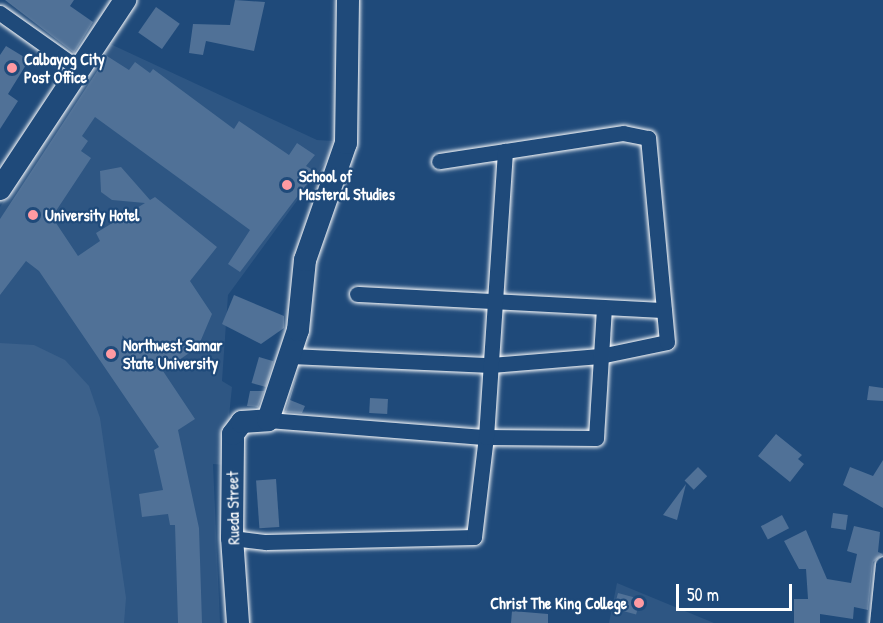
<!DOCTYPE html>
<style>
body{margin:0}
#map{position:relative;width:883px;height:623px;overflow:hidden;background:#1f4a7a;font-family:"Patrick Hand",sans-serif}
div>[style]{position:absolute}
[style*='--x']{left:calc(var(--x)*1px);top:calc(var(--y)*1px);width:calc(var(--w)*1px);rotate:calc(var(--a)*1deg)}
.built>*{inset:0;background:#2e5683}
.green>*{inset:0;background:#3c618b}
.building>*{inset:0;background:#507197;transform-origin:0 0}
.roads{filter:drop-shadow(0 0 2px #fff) drop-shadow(0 0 2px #fff)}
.street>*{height:15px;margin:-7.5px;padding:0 7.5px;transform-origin:7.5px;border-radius:7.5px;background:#1f4a7a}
.secondary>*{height:22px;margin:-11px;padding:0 11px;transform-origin:11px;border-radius:11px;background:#1f4a7a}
.dots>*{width:16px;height:16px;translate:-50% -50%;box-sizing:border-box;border:3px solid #1f4a7a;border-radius:50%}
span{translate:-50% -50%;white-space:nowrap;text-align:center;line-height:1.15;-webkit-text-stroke:4.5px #1f4a7a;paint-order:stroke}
.poi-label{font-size:16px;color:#fff;font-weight:700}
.left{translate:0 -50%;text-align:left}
.right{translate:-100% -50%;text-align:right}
.street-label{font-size:16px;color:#fff}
.scale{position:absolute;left:676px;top:584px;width:116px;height:27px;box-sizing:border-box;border:3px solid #fff;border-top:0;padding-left:8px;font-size:18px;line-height:21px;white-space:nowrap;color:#fff;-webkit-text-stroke:4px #1f4a7a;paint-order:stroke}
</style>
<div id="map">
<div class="built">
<i style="clip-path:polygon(106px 42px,317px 140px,333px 141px,329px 157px,228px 295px,222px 381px,232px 387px,224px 465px,213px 464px,220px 623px,0 623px,0 207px)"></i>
<i style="clip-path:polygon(617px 583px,714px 623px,609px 623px)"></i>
</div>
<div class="green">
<i style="clip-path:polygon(0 343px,34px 345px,65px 360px,89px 386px,100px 418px,126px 598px,124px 623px,0 623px)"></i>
</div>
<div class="building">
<i style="clip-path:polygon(5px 0,74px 0,70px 6px,93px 22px,74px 53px)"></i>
<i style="clip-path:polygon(235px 0,265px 2px,254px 51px,206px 41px,203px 55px,189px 53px,193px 24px,230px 25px)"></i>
<i style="left:156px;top:7px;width:29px;height:31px;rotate:35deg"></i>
<i style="clip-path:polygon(6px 46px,29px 60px,8px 94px,18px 101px,0 129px,0 55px)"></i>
<i style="clip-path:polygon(107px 56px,129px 70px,135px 62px,150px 73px,153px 69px,234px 129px,239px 121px,289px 155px,297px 143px,315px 155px,306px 166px,316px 172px,240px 272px,228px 264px,250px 230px,95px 117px,82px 136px,88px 141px,81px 151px,91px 158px,52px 217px,78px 256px,100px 241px,96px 233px,145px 203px,112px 200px,101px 192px,100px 171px,121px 167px,150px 200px,155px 197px,217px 247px,190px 281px,212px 314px,198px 347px,163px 371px,195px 419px,178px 430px,199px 528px,202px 623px,178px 623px,175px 525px,170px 525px,168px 514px,142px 517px,139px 494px,163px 490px,154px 450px,159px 447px,39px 271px,26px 261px,0 295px,0 219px)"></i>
<i style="clip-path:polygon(234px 295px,284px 316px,284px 328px,261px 344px,222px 324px)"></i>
<i style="left:259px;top:357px;width:15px;height:27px;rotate:16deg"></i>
<i style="clip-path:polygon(299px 369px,290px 400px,305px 406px,302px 413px,285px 412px)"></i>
<i style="clip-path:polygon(869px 386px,883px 388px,883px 401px,867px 400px)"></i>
<i style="clip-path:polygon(250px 391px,264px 391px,258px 407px,247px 406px)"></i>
<i style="left:370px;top:398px;width:18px;height:15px;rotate:3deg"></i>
<i style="clip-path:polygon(776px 434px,802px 455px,798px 459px,804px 464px,790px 482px,758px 456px)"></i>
<i style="clip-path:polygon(883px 460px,883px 508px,843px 485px,850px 467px,873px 476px)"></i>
<i style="left:698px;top:467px;width:13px;height:19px;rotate:45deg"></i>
<i style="left:276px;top:479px;width:48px;height:20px;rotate:86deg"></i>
<i style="clip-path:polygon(686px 484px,677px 520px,663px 515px)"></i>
<i style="left:833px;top:513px;width:15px;height:15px;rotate:8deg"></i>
<i style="left:782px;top:515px;width:15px;height:24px;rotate:62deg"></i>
<i style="clip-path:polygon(854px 526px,880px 532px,878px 552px,883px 554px,873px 562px,868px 610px,854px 607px,853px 619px,820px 614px,820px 623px,794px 623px,794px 599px,808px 599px,806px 569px,799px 569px,784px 541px,806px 530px,827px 579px,851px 583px,857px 554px,847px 551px)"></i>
<i style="left:618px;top:593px;width:23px;height:16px;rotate:15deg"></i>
<i style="clip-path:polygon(512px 611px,548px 614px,548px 623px,511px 623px)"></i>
</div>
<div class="roads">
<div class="street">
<i style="--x:0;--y:13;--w:97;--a:35.3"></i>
<i style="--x:357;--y:294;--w:307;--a:3"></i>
<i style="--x:290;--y:356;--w:201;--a:2.6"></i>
<i style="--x:491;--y:365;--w:109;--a:-4.7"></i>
<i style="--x:600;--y:356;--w:68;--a:-11.8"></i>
<i style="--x:667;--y:342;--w:205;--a:-95.3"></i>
<i style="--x:648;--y:138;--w:25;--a:-169"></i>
<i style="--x:623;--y:133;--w:186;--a:171.3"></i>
<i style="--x:268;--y:420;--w:219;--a:4.5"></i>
<i style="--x:486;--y:437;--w:110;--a:0.5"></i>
<i style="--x:596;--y:438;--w:130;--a:-86.5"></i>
<i style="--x:232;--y:538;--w:34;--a:7"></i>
<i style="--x:266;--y:542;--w:208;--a:-1.4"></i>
<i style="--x:474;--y:537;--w:101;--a:-83.2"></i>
<i style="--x:486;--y:437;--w:287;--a:-86.2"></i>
<i style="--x:877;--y:623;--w:59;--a:-84.2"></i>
</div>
<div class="secondary">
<i style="--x:0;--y:189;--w:227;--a:-56.5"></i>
<i style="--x:238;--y:623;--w:85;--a:-94"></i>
<i style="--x:232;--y:538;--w:104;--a:-89.4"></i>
<i style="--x:233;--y:434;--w:15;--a:-53"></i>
<i style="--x:242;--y:422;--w:26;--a:-4"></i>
<i style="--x:268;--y:420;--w:95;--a:-71.6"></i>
<i style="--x:298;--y:330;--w:70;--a:-84.3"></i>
<i style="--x:305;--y:260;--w:124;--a:-70.7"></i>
<i style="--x:346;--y:143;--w:143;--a:-89.2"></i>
</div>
</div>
<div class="dots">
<i style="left:12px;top:68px;background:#ff9aa2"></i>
<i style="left:287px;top:185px;background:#ff9aa2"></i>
<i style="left:33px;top:215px;background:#ff9aa2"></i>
<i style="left:111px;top:354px;background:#ff9aa2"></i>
<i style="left:639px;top:603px;background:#ff9aa2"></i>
</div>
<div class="poi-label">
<span class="left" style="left:24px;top:68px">Calbayog City<br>Post Office</span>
<span class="left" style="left:299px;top:185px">School of<br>Masteral Studies</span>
<span class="left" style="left:45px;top:215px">University Hotel</span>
<span class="left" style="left:123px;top:354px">Northwest Samar<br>State University</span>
<span class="right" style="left:627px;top:603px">Christ The King College</span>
</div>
<div class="street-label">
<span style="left:233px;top:508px;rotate:-91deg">Rueda Street</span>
</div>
<div class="scale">50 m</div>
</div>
